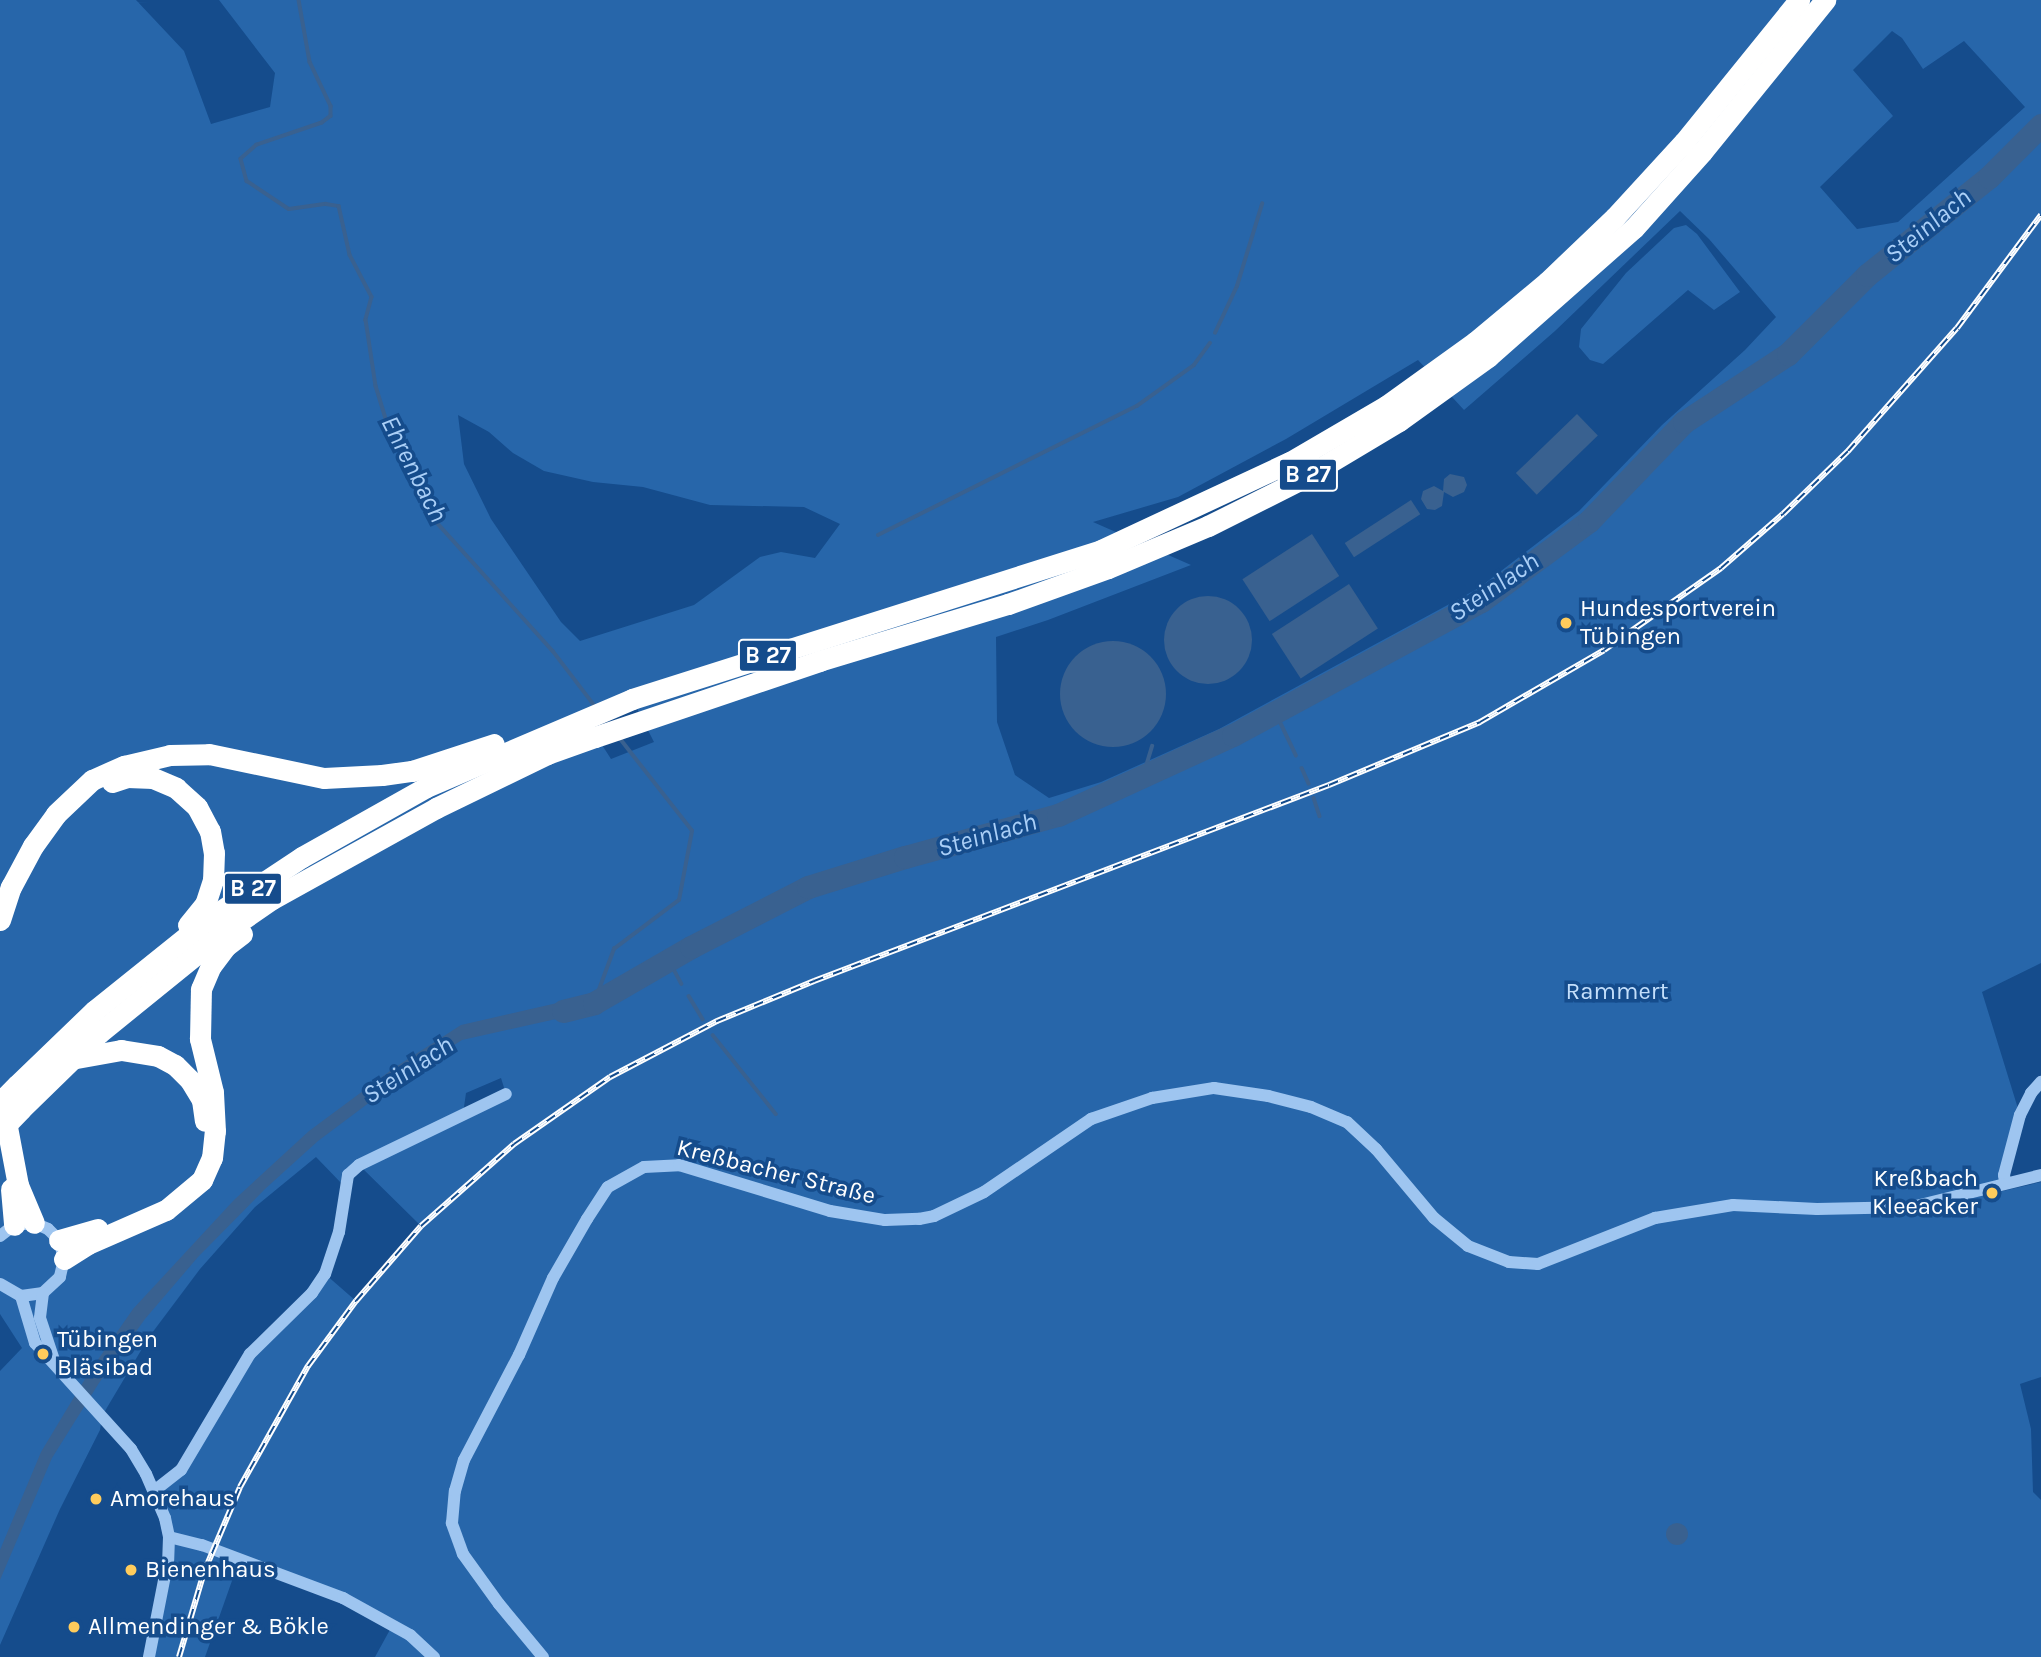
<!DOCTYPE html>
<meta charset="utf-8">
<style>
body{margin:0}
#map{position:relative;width:2041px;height:1657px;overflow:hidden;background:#154c8c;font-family:Karla,sans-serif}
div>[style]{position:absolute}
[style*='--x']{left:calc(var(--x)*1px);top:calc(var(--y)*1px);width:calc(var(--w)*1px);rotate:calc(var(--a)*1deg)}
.green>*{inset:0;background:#2766aa}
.water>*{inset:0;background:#396190;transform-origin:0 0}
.round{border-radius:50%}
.stream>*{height:3.5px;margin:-1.75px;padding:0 1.75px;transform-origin:1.75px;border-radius:1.75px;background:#396190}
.river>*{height:23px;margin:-11.5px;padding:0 11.5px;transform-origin:11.5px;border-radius:11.5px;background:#396190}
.minor>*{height:12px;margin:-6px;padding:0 6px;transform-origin:6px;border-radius:6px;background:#9ec5f0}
.highway>*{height:21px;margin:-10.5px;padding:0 10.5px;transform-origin:10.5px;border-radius:10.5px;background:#fff}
.rail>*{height:6px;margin-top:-3px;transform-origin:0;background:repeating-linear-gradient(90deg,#154c8c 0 10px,#fff 0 20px);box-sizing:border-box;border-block:2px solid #fff}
.highway-bridge>*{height:21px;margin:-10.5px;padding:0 10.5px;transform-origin:10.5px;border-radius:10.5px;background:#fff}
.dots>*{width:19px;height:19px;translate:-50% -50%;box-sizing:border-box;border:4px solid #154c8c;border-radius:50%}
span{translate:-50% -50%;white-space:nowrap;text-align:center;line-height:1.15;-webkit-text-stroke:7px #154c8c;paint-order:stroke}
.shield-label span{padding:2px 5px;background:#154c8c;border:2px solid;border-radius:5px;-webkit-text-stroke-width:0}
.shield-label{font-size:23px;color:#fff;font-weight:700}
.poi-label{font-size:24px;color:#fff}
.left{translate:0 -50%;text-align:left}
.right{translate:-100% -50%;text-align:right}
.park-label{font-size:24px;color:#c4dffb}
.street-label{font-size:24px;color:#fff}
.water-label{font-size:26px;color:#aacff7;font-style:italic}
</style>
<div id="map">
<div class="green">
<i style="clip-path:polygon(evenodd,0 0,136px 0,184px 51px,211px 124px,270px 107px,275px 73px,219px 0,2041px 0,2041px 963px,1982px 992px,2020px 1115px,2005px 1182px,1947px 1204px,2041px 1182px,2041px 1377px,2020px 1384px,2031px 1429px,2033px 1492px,2041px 1500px,2041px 1657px,375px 1657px,392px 1626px,378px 1616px,239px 1561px,205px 1657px,149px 1657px,168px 1560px,154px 1491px,165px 1485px,250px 1354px,325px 1274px,356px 1301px,421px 1226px,359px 1165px,344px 1186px,316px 1157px,255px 1207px,200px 1269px,149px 1337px,102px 1416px,100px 1430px,60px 1509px,0 1645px,0 1371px,22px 1348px,0 1314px,0 0,1892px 31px,1902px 38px,1923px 69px,1964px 41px,2025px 107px,1898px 222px,1857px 229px,1820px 187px,1893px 116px,1853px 70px,1892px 31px,0 0,1680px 211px,1709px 239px,1776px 317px,1745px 350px,1662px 425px,1579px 511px,1479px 588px,1219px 729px,1101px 782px,1049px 798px,1015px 775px,997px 722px,996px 637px,1048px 620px,1191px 565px,1093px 522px,1178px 497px,1286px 439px,1418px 360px,1464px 410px,1555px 331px,1680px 211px,0 0,458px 415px,489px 432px,513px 453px,544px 471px,593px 482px,643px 487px,710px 505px,804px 507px,840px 524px,815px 558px,781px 552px,760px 557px,694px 605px,580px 641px,561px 622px,491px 519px,464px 464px,458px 415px,0 0,632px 699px,654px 742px,611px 759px,581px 712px,632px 699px,0 0,501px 1078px,506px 1094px,463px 1114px,466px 1093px,501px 1078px)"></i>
<i style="clip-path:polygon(1686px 225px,1697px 234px,1740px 292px,1714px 310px,1688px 290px,1603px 364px,1590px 360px,1579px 347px,1581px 329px,1626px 273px,1674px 228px)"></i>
</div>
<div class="water">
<i style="left:1577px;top:414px;width:30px;height:85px;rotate:46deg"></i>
<i style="clip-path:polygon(1450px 474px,1464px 477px,1467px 485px,1464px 492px,1453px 497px,1444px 492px,1442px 506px,1435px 510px,1427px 509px,1421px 499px,1423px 491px,1434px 486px,1443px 491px,1444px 479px)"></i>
<i style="left:1411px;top:500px;width:17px;height:79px;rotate:57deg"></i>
<i style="left:1312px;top:534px;width:50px;height:83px;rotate:57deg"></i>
<i style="left:1349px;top:584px;width:53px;height:92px;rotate:57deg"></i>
<i class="round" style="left:1164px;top:596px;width:88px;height:88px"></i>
<i class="round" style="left:1060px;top:641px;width:106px;height:106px"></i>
<i style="clip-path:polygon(592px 995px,592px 1011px,462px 1040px,402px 1078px,318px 1141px,265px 1189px,198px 1257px,145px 1319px,99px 1383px,52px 1458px,0 1580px,0 1550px,41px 1452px,88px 1374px,133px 1309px,234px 1200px,309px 1131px,394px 1068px,461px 1025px)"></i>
<i class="round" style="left:1666px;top:1523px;width:22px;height:22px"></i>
</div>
<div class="stream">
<i style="--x:299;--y:0;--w:63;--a:79.9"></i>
<i style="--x:310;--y:62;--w:49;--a:64.5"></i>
<i style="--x:331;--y:106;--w:10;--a:90"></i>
<i style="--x:331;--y:116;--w:11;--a:142"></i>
<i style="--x:322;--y:123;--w:69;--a:161.3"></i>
<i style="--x:257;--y:145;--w:21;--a:139"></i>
<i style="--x:241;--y:159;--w:23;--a:75"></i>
<i style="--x:247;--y:181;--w:50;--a:33.7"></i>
<i style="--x:289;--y:209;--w:37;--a:-8"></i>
<i style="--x:326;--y:204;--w:13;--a:9"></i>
<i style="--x:339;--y:206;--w:50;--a:77.3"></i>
<i style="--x:350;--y:255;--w:47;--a:62.4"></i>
<i style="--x:372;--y:297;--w:24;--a:105"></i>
<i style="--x:366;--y:320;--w:67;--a:81.4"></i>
<i style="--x:376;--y:386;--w:37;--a:73"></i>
<i style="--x:387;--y:421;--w:105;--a:65.1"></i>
<i style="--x:431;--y:516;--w:182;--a:47.9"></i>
<i style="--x:553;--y:651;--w:69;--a:52.6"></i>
<i style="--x:1215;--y:333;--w:52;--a:-64.9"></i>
<i style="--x:1237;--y:286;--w:86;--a:-73"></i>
<i style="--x:878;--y:535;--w:289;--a:-26.5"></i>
<i style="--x:1137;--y:406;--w:70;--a:-35.7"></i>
<i style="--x:1194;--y:365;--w:27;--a:-54"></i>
<i style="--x:1276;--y:713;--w:47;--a:64.5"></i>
<i style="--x:1302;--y:768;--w:17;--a:66"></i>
<i style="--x:1143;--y:776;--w:31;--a:-73"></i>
<i style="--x:1314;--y:798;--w:19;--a:72"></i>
<i style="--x:669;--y:960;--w:27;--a:62"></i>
<i style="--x:689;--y:996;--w:27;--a:59"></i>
<i style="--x:594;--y:1003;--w:58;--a:-69.7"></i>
<i style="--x:614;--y:949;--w:81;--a:-37"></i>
<i style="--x:679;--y:900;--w:70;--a:-79.3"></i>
<i style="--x:692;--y:831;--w:118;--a:-128.1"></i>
<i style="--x:713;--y:1035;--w:101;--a:51.4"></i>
</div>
<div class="river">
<i style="--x:563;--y:1011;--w:32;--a:-14"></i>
<i style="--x:594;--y:1003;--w:112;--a:-30"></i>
<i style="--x:691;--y:947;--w:131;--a:-27.1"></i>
<i style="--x:808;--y:887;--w:102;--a:-17.2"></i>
<i style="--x:905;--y:857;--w:159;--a:-15.4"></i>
<i style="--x:1058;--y:815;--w:192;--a:-24.6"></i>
<i style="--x:1233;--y:735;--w:282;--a:-28.4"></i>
<i style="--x:1481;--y:601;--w:134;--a:-36.5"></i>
<i style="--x:1589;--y:521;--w:137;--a:-46.2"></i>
<i style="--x:1684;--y:422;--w:124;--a:-33.2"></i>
<i style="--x:1788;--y:354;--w:112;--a:-45"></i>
<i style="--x:1867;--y:275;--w:156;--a:-38.8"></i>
<i style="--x:1989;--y:177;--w:74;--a:-45"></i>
</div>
<div class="minor">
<i style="--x:2005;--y:1182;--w:7;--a:-98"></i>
<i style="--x:2004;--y:1175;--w:62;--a:-75.1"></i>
<i style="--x:2020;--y:1115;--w:25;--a:-63"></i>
<i style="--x:2031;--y:1093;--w:15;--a:-48"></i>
<i style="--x:0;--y:1236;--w:18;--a:-38"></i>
<i style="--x:14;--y:1225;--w:20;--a:-6"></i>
<i style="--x:34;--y:1223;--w:15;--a:23"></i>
<i style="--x:48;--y:1229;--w:16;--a:45"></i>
<i style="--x:59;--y:1240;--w:20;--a:75"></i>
<i style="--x:64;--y:1259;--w:18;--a:103"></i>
<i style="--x:60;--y:1277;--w:23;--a:137"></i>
<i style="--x:43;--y:1293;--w:22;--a:172"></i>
<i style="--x:21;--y:1296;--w:24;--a:-150"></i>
<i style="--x:43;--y:1293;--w:25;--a:97"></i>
<i style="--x:40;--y:1318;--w:44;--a:71.6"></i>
<i style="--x:21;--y:1296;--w:49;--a:73.4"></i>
<i style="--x:35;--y:1343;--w:143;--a:47.8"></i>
<i style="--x:131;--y:1449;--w:29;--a:59"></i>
<i style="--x:146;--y:1474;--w:48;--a:66.6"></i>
<i style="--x:165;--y:1518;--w:19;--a:78"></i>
<i style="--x:169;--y:1537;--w:23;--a:92"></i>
<i style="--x:168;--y:1560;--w:99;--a:101.1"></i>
<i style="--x:154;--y:1491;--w:34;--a:-38"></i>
<i style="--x:181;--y:1470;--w:135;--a:-59.3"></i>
<i style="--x:250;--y:1354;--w:87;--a:-44.5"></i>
<i style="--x:312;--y:1293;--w:23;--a:-56"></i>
<i style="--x:325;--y:1274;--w:44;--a:-71.6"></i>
<i style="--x:339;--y:1232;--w:58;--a:-81"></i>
<i style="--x:348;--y:1175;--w:15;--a:-42"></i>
<i style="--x:359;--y:1165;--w:163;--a:-25.8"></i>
<i style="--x:169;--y:1537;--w:34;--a:14"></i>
<i style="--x:202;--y:1545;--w:151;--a:20.6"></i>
<i style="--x:343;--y:1598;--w:77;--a:28.9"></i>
<i style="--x:410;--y:1635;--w:33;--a:43"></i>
<i style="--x:543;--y:1657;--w:69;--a:-129.7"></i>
<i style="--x:499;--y:1604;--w:62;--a:-125.8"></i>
<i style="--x:463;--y:1554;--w:33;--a:-110"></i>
<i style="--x:452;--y:1523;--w:32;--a:-85"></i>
<i style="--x:455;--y:1491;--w:32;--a:-74"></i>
<i style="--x:464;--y:1460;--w:119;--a:-62.4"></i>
<i style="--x:519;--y:1355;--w:84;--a:-66.2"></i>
<i style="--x:553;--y:1278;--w:68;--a:-60"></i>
<i style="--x:587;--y:1219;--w:38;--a:-57"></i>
<i style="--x:608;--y:1187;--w:41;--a:-29.1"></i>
<i style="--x:644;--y:1167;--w:35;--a:-3"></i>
<i style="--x:679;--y:1165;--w:158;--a:16.9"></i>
<i style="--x:830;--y:1211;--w:56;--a:9.3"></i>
<i style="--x:885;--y:1220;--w:34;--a:-2"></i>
<i style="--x:919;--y:1219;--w:15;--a:-11"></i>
<i style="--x:934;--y:1216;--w:55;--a:-25.6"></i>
<i style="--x:984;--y:1192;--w:130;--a:-34.3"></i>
<i style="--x:1091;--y:1119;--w:65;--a:-19"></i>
<i style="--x:1152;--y:1098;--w:63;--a:-9.2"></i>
<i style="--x:1214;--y:1088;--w:55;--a:8.4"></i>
<i style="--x:1268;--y:1096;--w:44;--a:14.3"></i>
<i style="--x:1311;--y:1107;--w:39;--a:23"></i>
<i style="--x:1347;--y:1122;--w:40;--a:43"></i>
<i style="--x:1376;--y:1149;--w:90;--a:50"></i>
<i style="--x:1434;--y:1218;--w:44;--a:39.5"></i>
<i style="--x:1468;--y:1246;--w:44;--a:21.3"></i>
<i style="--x:1509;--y:1262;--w:29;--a:4"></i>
<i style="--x:1538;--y:1264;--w:126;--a:-21.5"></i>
<i style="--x:1655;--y:1218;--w:79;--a:-9.5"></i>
<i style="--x:1733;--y:1205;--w:84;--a:2.7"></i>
<i style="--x:1817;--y:1209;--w:95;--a:-1.2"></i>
<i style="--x:1912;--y:1207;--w:133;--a:-13.9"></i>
</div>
<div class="highway">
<i style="--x:112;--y:782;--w:16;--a:-18"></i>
<i style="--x:127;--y:777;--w:26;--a:2"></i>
<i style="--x:153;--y:778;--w:25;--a:23"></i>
<i style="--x:176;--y:788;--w:28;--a:42"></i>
<i style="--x:197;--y:807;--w:27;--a:62"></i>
<i style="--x:210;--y:831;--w:22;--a:80"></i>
<i style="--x:214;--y:853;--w:27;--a:92"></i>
<i style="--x:213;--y:880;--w:25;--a:108"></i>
<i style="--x:205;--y:904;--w:27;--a:129"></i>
<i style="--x:0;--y:920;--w:35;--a:-72"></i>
<i style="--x:11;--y:887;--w:47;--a:-61.8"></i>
<i style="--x:33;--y:846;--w:39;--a:-54"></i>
<i style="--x:56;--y:814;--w:50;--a:-43.4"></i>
<i style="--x:92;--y:780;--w:35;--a:-24"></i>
<i style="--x:124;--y:766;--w:47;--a:-13.4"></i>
<i style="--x:170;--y:755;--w:39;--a:-1"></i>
<i style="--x:209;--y:754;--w:117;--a:11.8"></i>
<i style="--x:324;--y:778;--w:58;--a:-3"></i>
<i style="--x:382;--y:775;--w:30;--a:-8"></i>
<i style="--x:412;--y:771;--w:86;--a:-18.2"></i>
<i style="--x:71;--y:1059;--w:51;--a:-10.2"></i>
<i style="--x:121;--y:1050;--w:37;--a:9"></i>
<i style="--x:158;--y:1056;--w:19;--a:28"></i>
<i style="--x:175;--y:1065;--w:21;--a:45"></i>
<i style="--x:190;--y:1080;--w:23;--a:59"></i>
<i style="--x:202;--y:1100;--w:21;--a:82"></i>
<i style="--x:17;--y:1085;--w:107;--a:-43.9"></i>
<i style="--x:94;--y:1011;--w:145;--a:-38.8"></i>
<i style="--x:207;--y:920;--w:114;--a:-33.6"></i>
<i style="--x:302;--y:857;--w:142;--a:-29.4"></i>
<i style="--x:426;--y:787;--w:224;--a:-23.1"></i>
<i style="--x:632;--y:699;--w:492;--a:-17.6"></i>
<i style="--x:1101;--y:550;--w:208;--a:-25"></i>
<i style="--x:1290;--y:462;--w:111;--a:-30.3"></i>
<i style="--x:1386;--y:406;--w:110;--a:-35.7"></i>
<i style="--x:1475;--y:342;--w:94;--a:-39.8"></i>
<i style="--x:1547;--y:282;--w:94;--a:-43.7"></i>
<i style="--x:1615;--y:217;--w:102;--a:-47.4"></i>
<i style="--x:1684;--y:142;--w:183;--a:-51"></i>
<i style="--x:21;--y:1109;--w:109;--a:-44.3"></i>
<i style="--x:99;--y:1033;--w:156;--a:-39"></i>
<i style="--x:220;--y:935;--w:63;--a:-34.7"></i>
<i style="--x:272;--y:899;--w:188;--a:-29"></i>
<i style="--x:436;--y:808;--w:123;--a:-25.9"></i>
<i style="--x:547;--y:754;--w:51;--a:-19.5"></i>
<i style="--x:595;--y:737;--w:237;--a:-18.7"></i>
<i style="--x:819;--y:661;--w:197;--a:-16.8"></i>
<i style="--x:1008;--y:604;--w:106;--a:-19.8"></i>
<i style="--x:1108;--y:568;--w:108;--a:-22.8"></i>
<i style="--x:1208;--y:526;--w:105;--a:-26.6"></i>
<i style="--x:1302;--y:479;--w:113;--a:-30.9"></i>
<i style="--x:1399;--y:421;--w:110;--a:-35.7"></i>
<i style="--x:1488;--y:357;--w:195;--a:-41.5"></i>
<i style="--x:1634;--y:228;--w:102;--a:-48.2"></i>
<i style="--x:1702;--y:152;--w:196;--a:-51"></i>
<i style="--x:4;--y:1111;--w:75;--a:79.3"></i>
<i style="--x:18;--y:1185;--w:41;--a:67.2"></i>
<i style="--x:11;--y:1189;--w:36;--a:85"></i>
<i style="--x:59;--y:1240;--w:40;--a:-16"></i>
<i style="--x:64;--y:1259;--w:28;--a:-32"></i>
<i style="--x:88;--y:1244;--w:85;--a:-23.6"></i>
<i style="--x:166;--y:1210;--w:47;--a:-39.8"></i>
<i style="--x:202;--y:1180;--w:24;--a:-66"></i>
<i style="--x:212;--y:1158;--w:27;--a:-84"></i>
<i style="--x:215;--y:1131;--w:39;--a:-93"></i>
<i style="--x:213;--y:1092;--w:55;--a:-103.8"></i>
<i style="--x:200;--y:1039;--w:50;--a:-88.9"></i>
<i style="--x:201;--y:989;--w:25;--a:-67"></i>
<i style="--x:211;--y:966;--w:25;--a:-53"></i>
<i style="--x:226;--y:946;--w:20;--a:-37"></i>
</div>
<div class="rail">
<i style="--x:179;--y:1657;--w:89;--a:-73.6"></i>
<i style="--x:204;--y:1572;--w:92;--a:-67"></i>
<i style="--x:240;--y:1487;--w:139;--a:-60.7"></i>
<i style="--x:308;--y:1366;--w:81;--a:-53.6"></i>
<i style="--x:356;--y:1301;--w:99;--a:-49.1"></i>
<i style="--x:421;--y:1226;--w:124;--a:-41.4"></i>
<i style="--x:514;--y:1144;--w:117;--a:-34.9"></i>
<i style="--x:610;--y:1077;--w:121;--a:-27.6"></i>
<i style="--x:717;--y:1021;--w:105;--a:-22.4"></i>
<i style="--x:814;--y:981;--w:551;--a:-20.84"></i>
<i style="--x:1329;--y:785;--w:164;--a:-22.6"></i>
<i style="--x:1480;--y:722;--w:143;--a:-30.1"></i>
<i style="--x:1604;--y:650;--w:143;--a:-35"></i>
<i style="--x:1721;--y:568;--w:82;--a:-41.1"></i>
<i style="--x:1783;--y:514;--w:91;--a:-44.1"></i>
<i style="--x:1848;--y:451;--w:164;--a:-48.5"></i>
<i style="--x:1957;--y:328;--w:141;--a:-53.4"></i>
</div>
<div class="highway-bridge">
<i style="--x:0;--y:1102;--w:24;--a:-45"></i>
<i style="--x:0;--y:1131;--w:30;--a:-46"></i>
</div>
<div class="dots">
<i style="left:1566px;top:623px;background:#ffcc5c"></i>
<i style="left:1992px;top:1193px;background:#ffcc5c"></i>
<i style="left:43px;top:1354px;background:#ffcc5c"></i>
<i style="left:96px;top:1499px;background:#ffcc5c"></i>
<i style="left:131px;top:1570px;background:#ffcc5c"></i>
<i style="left:74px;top:1627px;background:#ffcc5c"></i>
</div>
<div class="shield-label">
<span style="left:1308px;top:475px">B 27</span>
<span style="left:768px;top:656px">B 27</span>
<span style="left:253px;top:889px">B 27</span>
</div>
<div class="poi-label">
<span class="left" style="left:1580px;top:623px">Hundesportverein<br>Tübingen</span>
<span class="right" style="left:1978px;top:1193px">Kreßbach<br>Kleeacker</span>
<span class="left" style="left:57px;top:1354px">Tübingen<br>Bläsibad</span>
<span class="left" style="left:110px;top:1499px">Amorehaus</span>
<span class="left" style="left:145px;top:1570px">Bienenhaus</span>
<span class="left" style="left:88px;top:1627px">Allmendinger &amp; Bökle</span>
</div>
<div class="park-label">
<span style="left:1617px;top:992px">Rammert</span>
</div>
<div class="street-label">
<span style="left:776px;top:1172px;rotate:14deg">Kreßbacher Straße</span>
</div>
<div class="water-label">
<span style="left:1928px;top:226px;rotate:-39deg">Steinlach</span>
<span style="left:414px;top:469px;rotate:63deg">Ehrenbach</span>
<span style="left:1494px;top:587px;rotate:-34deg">Steinlach</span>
<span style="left:987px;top:835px;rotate:-16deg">Steinlach</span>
<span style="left:408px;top:1070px;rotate:-33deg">Steinlach</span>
</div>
</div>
